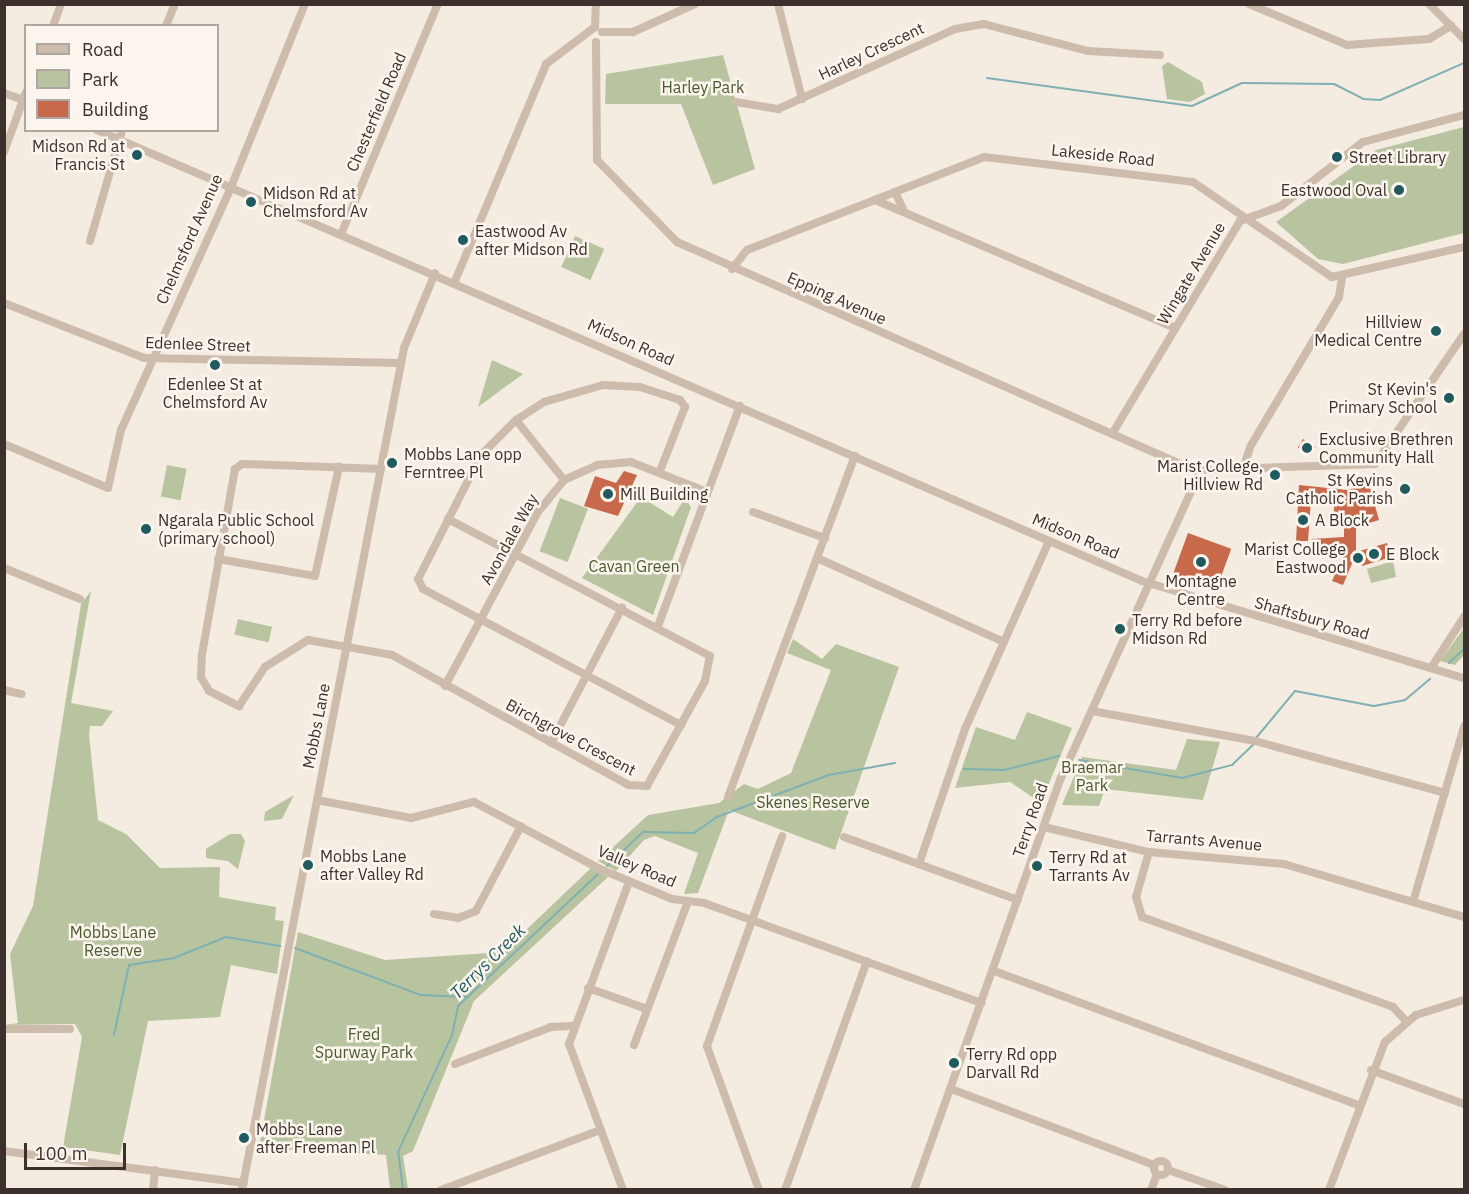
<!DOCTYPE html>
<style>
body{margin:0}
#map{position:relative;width:1469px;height:1194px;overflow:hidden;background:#f4ebe1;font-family:"IBM Plex Sans",sans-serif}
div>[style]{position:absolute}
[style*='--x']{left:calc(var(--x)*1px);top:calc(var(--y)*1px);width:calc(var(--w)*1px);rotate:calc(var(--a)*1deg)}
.green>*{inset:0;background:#b8c4a0;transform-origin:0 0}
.stream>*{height:2px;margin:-1px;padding:0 1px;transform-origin:1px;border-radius:1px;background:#7fb0b2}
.building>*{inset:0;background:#c8694b;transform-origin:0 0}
.minor>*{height:8px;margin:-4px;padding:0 4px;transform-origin:4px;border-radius:4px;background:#cdbbac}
.minor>.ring{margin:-4px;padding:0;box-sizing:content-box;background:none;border:8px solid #cdbbac;border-radius:50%}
.dots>*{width:16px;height:16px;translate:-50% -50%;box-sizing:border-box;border:3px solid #fbf5ee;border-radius:50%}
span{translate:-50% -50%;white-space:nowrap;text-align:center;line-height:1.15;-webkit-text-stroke:5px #fbf5ee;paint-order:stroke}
.street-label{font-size:16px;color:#3b302b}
.park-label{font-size:16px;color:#4a5a2e}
.poi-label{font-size:16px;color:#3b302b}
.right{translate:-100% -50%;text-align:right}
.left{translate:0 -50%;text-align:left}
.water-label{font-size:18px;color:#1f5a5e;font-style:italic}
.frame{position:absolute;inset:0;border:6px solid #3b302b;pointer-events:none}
.legend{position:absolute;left:24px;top:24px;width:195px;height:108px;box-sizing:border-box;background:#fbf5ee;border:2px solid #aea6a0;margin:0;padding:8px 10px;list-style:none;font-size:18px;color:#3b302b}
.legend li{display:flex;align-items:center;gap:12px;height:30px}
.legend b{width:30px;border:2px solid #aea6a0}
.scale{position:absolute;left:24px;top:1143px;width:102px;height:27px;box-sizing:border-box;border:3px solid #3b302b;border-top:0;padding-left:8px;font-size:18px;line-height:21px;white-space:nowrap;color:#3b302b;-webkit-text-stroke:4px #fbf5ee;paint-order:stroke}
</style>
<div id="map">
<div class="green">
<i style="clip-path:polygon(723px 55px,755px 169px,713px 185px,681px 104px,605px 104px,606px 74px)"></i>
<i style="clip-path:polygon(1168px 62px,1202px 82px,1205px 94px,1190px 102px,1167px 99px,1162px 66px)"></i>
<i style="clip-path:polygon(1464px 127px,1464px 233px,1343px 264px,1318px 259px,1276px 222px,1376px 150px)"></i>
<i style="left:575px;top:236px;width:32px;height:34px;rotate:24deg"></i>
<i style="clip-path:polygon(492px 360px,523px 374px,478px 407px)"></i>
<i style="left:167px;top:465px;width:20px;height:32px;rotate:11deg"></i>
<i style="clip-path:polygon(641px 497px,673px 517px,685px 498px,691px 507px,653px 615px,582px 578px)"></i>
<i style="left:560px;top:498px;width:30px;height:57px;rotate:21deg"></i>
<i style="clip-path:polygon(1393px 561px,1396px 577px,1371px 583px,1367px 569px)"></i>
<i style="clip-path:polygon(91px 591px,71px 703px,113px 711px,102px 726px,90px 726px,89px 735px,98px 820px,126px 834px,160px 868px,220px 867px,219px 897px,276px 907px,275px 920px,284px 921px,277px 974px,231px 965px,220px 1017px,148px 1021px,120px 1155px,63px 1147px,82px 1037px,75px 1024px,5px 1025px,18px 1023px,10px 954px,33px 906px,81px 604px)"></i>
<i style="left:238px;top:619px;width:35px;height:16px;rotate:13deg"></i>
<i style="clip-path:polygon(1464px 628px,1464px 655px,1455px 665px,1440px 661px)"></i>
<i style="clip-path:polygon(793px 639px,822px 659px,836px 644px,899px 667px,835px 850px,729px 810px,698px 893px,684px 894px,698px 853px,655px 836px,644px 840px,616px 871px,598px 861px,648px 815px,719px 803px,744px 784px,758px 789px,791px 773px,831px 670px,787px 653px)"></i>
<i style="clip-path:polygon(1027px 712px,1072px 728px,1041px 803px,1010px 782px,955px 788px,976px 727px,1015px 740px)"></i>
<i style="clip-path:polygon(1187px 739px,1220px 742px,1203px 800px,1105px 789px,1099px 806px,1062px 805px,1082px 757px,1176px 770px)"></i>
<i style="clip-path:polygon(294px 795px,282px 819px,264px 821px,265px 812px)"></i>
<i style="clip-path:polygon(230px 834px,241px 834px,245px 841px,238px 869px,228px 861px,206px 858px,206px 849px)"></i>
<i style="clip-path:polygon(591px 868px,608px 877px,474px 1001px,413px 1151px,403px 1156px,408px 1189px,390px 1189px,386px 1155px,259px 1148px,298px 932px,385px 960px,488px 953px,525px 931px)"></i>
</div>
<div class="stream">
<i style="--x:987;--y:78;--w:207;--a:7.8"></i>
<i style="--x:1192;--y:106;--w:55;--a:-24.7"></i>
<i style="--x:1242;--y:83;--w:92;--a:0.6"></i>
<i style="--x:1334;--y:84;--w:33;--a:27"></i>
<i style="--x:1363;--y:99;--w:17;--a:3"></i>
<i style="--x:1380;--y:100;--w:92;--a:-23.8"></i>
<i style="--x:1449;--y:663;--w:21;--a:-43"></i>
<i style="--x:1256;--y:738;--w:61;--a:-50.3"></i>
<i style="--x:1295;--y:691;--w:80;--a:10.8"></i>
<i style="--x:1374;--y:706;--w:32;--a:-11"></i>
<i style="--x:1405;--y:700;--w:33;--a:-40"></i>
<i style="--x:1079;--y:760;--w:105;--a:9.9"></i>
<i style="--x:1182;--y:778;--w:52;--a:-14.6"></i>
<i style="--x:1232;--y:765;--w:30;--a:-44"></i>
<i style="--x:964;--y:769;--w:40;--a:1.4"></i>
<i style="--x:1004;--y:770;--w:57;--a:-14.3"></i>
<i style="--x:607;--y:866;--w:50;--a:-43.4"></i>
<i style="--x:643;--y:832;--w:51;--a:1.1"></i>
<i style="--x:694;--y:833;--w:28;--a:-35"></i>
<i style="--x:717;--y:817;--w:120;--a:-20.6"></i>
<i style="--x:829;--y:775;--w:67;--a:-10.3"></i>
<i style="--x:295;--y:948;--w:134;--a:20.5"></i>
<i style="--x:421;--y:995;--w:47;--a:2.4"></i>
<i style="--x:114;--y:1035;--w:72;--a:-77.9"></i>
<i style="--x:129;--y:965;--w:46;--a:-8.8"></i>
<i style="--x:174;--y:958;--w:56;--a:-22"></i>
<i style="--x:226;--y:937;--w:55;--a:9.5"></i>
<i style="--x:403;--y:1190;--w:38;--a:-97"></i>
<i style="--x:398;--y:1152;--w:129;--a:-65.2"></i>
<i style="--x:452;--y:1035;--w:30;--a:-78"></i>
<i style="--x:458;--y:1006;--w:192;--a:-43.3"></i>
</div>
<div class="building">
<i style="left:1303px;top:439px;width:15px;height:10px;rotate:32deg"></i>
<i style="clip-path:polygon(624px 471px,637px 475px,618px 516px,584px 506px,595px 476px,616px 483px)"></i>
<i style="clip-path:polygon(1369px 484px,1379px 520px,1356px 527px,1356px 552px,1387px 543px,1391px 557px,1362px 566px,1356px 554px,1343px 585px,1332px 581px,1343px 556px,1311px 555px,1311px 539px,1344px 537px,1344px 515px,1334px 516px,1334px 497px,1311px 499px,1308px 541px,1296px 541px,1299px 485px,1347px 490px)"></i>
<i style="left:1188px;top:533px;width:46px;height:44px;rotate:20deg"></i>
</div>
<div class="minor">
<i style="--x:778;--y:4;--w:98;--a:75.8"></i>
<i style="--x:1249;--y:4;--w:106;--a:22.7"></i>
<i style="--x:1347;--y:45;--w:82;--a:-4.2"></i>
<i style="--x:1429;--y:39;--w:26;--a:-31"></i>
<i style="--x:1429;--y:4;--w:49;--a:45"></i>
<i style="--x:53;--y:26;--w:23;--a:-70"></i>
<i style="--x:166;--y:26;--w:24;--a:-68"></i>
<i style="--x:595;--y:27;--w:23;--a:-88"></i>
<i style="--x:602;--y:32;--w:31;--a:0"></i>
<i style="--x:633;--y:32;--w:68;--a:-24.3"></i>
<i style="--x:596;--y:42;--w:118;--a:89.5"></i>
<i style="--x:597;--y:160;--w:115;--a:45.7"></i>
<i style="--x:677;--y:242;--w:565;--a:23.8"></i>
<i style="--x:1194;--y:470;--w:181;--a:-1.9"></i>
<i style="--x:1375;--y:464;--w:158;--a:-55.6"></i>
<i style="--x:4;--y:93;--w:23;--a:20"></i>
<i style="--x:736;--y:102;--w:43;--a:9.5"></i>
<i style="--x:778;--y:109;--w:194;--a:-24.3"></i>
<i style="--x:955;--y:29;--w:29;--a:-10"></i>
<i style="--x:984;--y:24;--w:107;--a:14.6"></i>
<i style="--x:1088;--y:51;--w:72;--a:3.2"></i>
<i style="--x:97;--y:130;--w:1138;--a:23.34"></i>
<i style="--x:1142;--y:581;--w:336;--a:16.8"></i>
<i style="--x:4;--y:152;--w:64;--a:-69.9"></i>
<i style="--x:895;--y:192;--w:21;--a:65"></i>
<i style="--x:875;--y:200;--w:326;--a:23.1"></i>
<i style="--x:342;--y:232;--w:247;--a:-67.2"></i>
<i style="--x:90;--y:241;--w:116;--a:-73.9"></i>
<i style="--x:732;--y:269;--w:24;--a:-52"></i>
<i style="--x:747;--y:250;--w:255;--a:-21.4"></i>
<i style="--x:984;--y:157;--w:210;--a:6.8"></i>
<i style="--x:1193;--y:182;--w:168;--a:34.4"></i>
<i style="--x:1332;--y:277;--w:135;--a:-12.8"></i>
<i style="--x:455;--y:281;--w:235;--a:-67.2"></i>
<i style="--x:546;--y:64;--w:61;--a:-37.1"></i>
<i style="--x:4;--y:303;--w:150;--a:21.4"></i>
<i style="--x:144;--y:358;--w:257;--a:1.1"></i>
<i style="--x:516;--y:420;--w:77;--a:51.3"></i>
<i style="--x:1112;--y:434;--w:249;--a:-59"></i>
<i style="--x:1240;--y:221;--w:44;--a:-20.1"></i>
<i style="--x:1281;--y:206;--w:104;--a:-38"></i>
<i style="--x:1363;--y:142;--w:105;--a:-15"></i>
<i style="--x:4;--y:444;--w:113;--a:22.9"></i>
<i style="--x:108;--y:488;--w:59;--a:-77.4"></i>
<i style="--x:121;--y:430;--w:261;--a:-65.6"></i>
<i style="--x:229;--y:192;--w:203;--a:-68"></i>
<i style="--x:381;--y:469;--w:139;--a:-177.9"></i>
<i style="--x:242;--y:464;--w:9;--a:144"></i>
<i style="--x:235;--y:469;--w:189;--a:100.1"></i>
<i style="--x:202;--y:655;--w:22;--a:93"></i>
<i style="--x:201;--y:677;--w:16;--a:60"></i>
<i style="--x:209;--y:691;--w:34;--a:27"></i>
<i style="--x:239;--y:706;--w:47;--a:-56.3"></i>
<i style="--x:265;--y:667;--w:51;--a:-32.1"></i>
<i style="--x:308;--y:640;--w:85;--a:10.1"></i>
<i style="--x:392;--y:655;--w:269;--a:28.8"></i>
<i style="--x:628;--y:785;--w:19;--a:3"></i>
<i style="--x:647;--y:786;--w:120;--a:-61.1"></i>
<i style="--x:705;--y:681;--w:25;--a:-79"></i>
<i style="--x:710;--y:656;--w:296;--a:-152.4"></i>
<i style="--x:1243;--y:469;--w:23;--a:-72"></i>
<i style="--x:1250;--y:447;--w:174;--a:-59.3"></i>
<i style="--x:1339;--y:297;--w:20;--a:-81"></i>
<i style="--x:660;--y:471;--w:69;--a:-68.7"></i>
<i style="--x:685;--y:407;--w:9;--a:-126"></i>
<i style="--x:680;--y:400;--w:42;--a:-162"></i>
<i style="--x:640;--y:387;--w:37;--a:-177"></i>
<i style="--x:603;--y:385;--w:61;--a:163.9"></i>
<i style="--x:544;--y:402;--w:33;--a:147"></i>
<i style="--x:516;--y:420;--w:49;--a:135"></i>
<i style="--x:481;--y:455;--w:139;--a:116.9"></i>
<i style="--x:418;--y:579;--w:11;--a:63"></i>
<i style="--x:423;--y:589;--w:292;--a:27.8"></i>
<i style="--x:753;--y:512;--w:77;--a:19.9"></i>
<i style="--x:817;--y:558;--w:203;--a:24.2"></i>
<i style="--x:218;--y:559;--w:98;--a:9.9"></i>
<i style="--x:315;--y:576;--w:112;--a:-77.6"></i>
<i style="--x:4;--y:568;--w:82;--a:22.2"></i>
<i style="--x:658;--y:626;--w:235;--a:-69.6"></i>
<i style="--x:1431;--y:668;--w:61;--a:-57.1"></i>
<i style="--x:445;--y:686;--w:197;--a:-61.9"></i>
<i style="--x:538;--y:512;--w:41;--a:-50.9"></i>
<i style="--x:564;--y:480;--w:36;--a:-24"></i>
<i style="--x:597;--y:465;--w:34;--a:-5"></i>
<i style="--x:631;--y:462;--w:82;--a:21.5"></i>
<i style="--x:4;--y:690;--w:18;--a:13"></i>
<i style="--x:1092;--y:711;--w:166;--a:10.4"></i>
<i style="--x:1255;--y:741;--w:197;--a:15.3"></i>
<i style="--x:551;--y:743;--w:153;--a:-62.3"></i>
<i style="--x:728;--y:797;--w:364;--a:-69.6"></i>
<i style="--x:317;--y:800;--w:96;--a:10.8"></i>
<i style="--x:411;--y:818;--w:65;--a:-14.3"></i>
<i style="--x:474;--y:802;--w:143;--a:28"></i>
<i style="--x:600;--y:869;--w:78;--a:22.6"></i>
<i style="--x:672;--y:899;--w:32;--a:7"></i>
<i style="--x:704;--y:903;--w:295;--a:19.8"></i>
<i style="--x:1044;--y:827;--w:108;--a:13.4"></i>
<i style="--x:1149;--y:852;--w:136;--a:5.1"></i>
<i style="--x:1284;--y:864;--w:188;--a:16.4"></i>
<i style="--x:844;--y:837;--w:185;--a:19.9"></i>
<i style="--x:1149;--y:852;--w:47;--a:106.1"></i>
<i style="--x:1136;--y:897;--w:21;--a:73"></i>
<i style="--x:1142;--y:917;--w:267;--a:19.7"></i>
<i style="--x:1393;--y:1007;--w:19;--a:47"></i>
<i style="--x:919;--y:864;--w:143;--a:-71.2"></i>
<i style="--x:965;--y:729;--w:206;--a:-65.9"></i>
<i style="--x:1413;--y:902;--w:183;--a:-73.8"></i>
<i style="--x:434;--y:914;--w:24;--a:9"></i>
<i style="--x:458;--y:918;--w:19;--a:-21"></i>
<i style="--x:476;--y:911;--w:96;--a:-62.1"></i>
<i style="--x:994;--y:971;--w:388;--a:20.2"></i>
<i style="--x:588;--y:988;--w:63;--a:19.6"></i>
<i style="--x:4;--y:1029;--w:66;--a:0"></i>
<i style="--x:634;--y:1045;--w:154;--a:-69.4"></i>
<i style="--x:455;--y:1064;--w:103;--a:-21.1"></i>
<i style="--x:551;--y:1027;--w:22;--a:-3"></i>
<i style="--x:1371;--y:1070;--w:99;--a:20.1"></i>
<i style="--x:951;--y:1089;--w:217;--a:20.5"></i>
<i style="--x:4;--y:1151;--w:242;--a:7.6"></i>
<i class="ring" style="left:1154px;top:1161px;width:6px;height:6px"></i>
<i style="--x:1168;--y:1170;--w:60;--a:19.3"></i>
<i style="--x:153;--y:1190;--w:20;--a:-84"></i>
<i style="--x:242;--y:1190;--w:857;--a:-79.11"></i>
<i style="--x:404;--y:348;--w:81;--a:-67.5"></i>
<i style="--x:441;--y:1190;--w:171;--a:-20.6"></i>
<i style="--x:623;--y:1190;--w:156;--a:-110.3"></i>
<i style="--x:569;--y:1044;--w:173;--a:-69.7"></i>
<i style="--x:759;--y:1190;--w:153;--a:-109.9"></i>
<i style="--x:707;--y:1046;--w:223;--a:-70.3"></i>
<i style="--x:785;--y:1190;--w:243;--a:-70.3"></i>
<i style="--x:914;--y:1190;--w:437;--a:-70.4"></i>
<i style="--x:1061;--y:778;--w:337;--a:-65.6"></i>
<i style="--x:1151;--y:1190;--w:17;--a:-69"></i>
<i style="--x:1329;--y:1190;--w:158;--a:-69.3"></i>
<i style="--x:1385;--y:1042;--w:41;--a:-41.1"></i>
<i style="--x:1416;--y:1015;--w:50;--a:-17.4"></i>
</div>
<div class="dots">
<i style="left:137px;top:155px;background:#1f5a5e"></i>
<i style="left:1337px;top:157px;background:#1f5a5e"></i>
<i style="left:1399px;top:190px;background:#1f5a5e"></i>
<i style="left:251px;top:202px;background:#1f5a5e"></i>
<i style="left:463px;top:240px;background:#1f5a5e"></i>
<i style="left:1436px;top:331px;background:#1f5a5e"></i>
<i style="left:215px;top:365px;background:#1f5a5e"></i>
<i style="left:1449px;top:398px;background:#1f5a5e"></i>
<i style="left:1307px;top:448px;background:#1f5a5e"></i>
<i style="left:392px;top:463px;background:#1f5a5e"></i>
<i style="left:1275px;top:475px;background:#1f5a5e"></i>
<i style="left:1405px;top:489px;background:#1f5a5e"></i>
<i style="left:608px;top:494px;background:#1f5a5e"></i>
<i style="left:1303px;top:520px;background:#1f5a5e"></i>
<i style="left:146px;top:529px;background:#1f5a5e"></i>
<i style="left:1374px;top:554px;background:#1f5a5e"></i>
<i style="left:1358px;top:558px;background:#1f5a5e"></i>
<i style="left:1201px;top:562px;background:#1f5a5e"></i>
<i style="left:1120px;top:629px;background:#1f5a5e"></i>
<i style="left:308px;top:865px;background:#1f5a5e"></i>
<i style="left:1037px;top:866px;background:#1f5a5e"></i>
<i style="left:954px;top:1063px;background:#1f5a5e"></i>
<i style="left:244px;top:1138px;background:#1f5a5e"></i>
</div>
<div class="street-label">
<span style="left:871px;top:51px;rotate:-25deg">Harley Crescent</span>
<span style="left:376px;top:112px;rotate:-67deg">Chesterfield Road</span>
<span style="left:1103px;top:155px;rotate:6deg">Lakeside Road</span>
<span style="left:189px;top:239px;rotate:-66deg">Chelmsford Avenue</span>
<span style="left:1191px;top:273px;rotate:-59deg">Wingate Avenue</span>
<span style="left:837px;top:298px;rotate:24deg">Epping Avenue</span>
<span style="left:631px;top:342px;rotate:24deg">Midson Road</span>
<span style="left:198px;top:344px;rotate:2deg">Edenlee Street</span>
<span style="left:1076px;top:536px;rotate:23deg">Midson Road</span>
<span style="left:509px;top:539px;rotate:-61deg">Avondale Way</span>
<span style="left:1312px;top:618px;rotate:16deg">Shaftsbury Road</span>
<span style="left:316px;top:726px;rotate:-79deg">Mobbs Lane</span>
<span style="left:571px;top:737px;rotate:28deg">Birchgrove Crescent</span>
<span style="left:1030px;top:820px;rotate:-71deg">Terry Road</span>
<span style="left:1204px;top:840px;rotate:5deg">Tarrants Avenue</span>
<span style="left:637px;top:866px;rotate:23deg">Valley Road</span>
</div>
<div class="park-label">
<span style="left:703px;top:87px">Harley Park</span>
<span style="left:634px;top:566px">Cavan Green</span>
<span style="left:1092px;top:776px">Braemar<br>Park</span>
<span style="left:813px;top:802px">Skenes Reserve</span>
<span style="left:113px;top:941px">Mobbs Lane<br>Reserve</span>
<span style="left:364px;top:1043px">Fred<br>Spurway Park</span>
</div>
<div class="poi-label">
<span class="right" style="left:125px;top:155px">Midson Rd at<br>Francis St</span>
<span class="left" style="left:1349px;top:157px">Street Library</span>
<span class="right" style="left:1387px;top:190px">Eastwood Oval</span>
<span class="left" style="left:263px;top:202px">Midson Rd at<br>Chelmsford Av</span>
<span class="left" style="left:475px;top:240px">Eastwood Av<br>after Midson Rd</span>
<span class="right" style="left:1422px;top:331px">Hillview<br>Medical Centre</span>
<span style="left:215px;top:393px">Edenlee St at<br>Chelmsford Av</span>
<span class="right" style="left:1437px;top:398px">St Kevin's<br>Primary School</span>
<span class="left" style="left:1319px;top:448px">Exclusive Brethren<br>Community Hall</span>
<span class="left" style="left:404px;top:463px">Mobbs Lane opp<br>Ferntree Pl</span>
<span class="right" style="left:1263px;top:475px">Marist College,<br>Hillview Rd</span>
<span class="right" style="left:1393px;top:489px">St Kevins<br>Catholic Parish</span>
<span class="left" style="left:620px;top:494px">Mill Building</span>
<span class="left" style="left:158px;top:529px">Ngarala Public School<br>(primary school)</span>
<span class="left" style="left:1315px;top:520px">A Block</span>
<span class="right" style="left:1346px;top:558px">Marist College<br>Eastwood</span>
<span class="left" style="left:1386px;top:554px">E Block</span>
<span style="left:1201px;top:590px">Montagne<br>Centre</span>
<span class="left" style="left:1132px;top:629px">Terry Rd before<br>Midson Rd</span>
<span class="left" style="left:320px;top:865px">Mobbs Lane<br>after Valley Rd</span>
<span class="left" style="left:1049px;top:866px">Terry Rd at<br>Tarrants Av</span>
<span class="left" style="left:966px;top:1063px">Terry Rd opp<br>Darvall Rd</span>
<span class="left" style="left:256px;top:1138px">Mobbs Lane<br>after Freeman Pl</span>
</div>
<div class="water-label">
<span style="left:488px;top:962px;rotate:-45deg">Terrys Creek</span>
</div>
<div class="frame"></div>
<ul class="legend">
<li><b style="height:8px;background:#cdbbac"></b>Road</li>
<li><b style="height:16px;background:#b8c4a0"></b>Park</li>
<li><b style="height:16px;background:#c8694b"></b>Building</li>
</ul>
<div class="scale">100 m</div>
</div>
